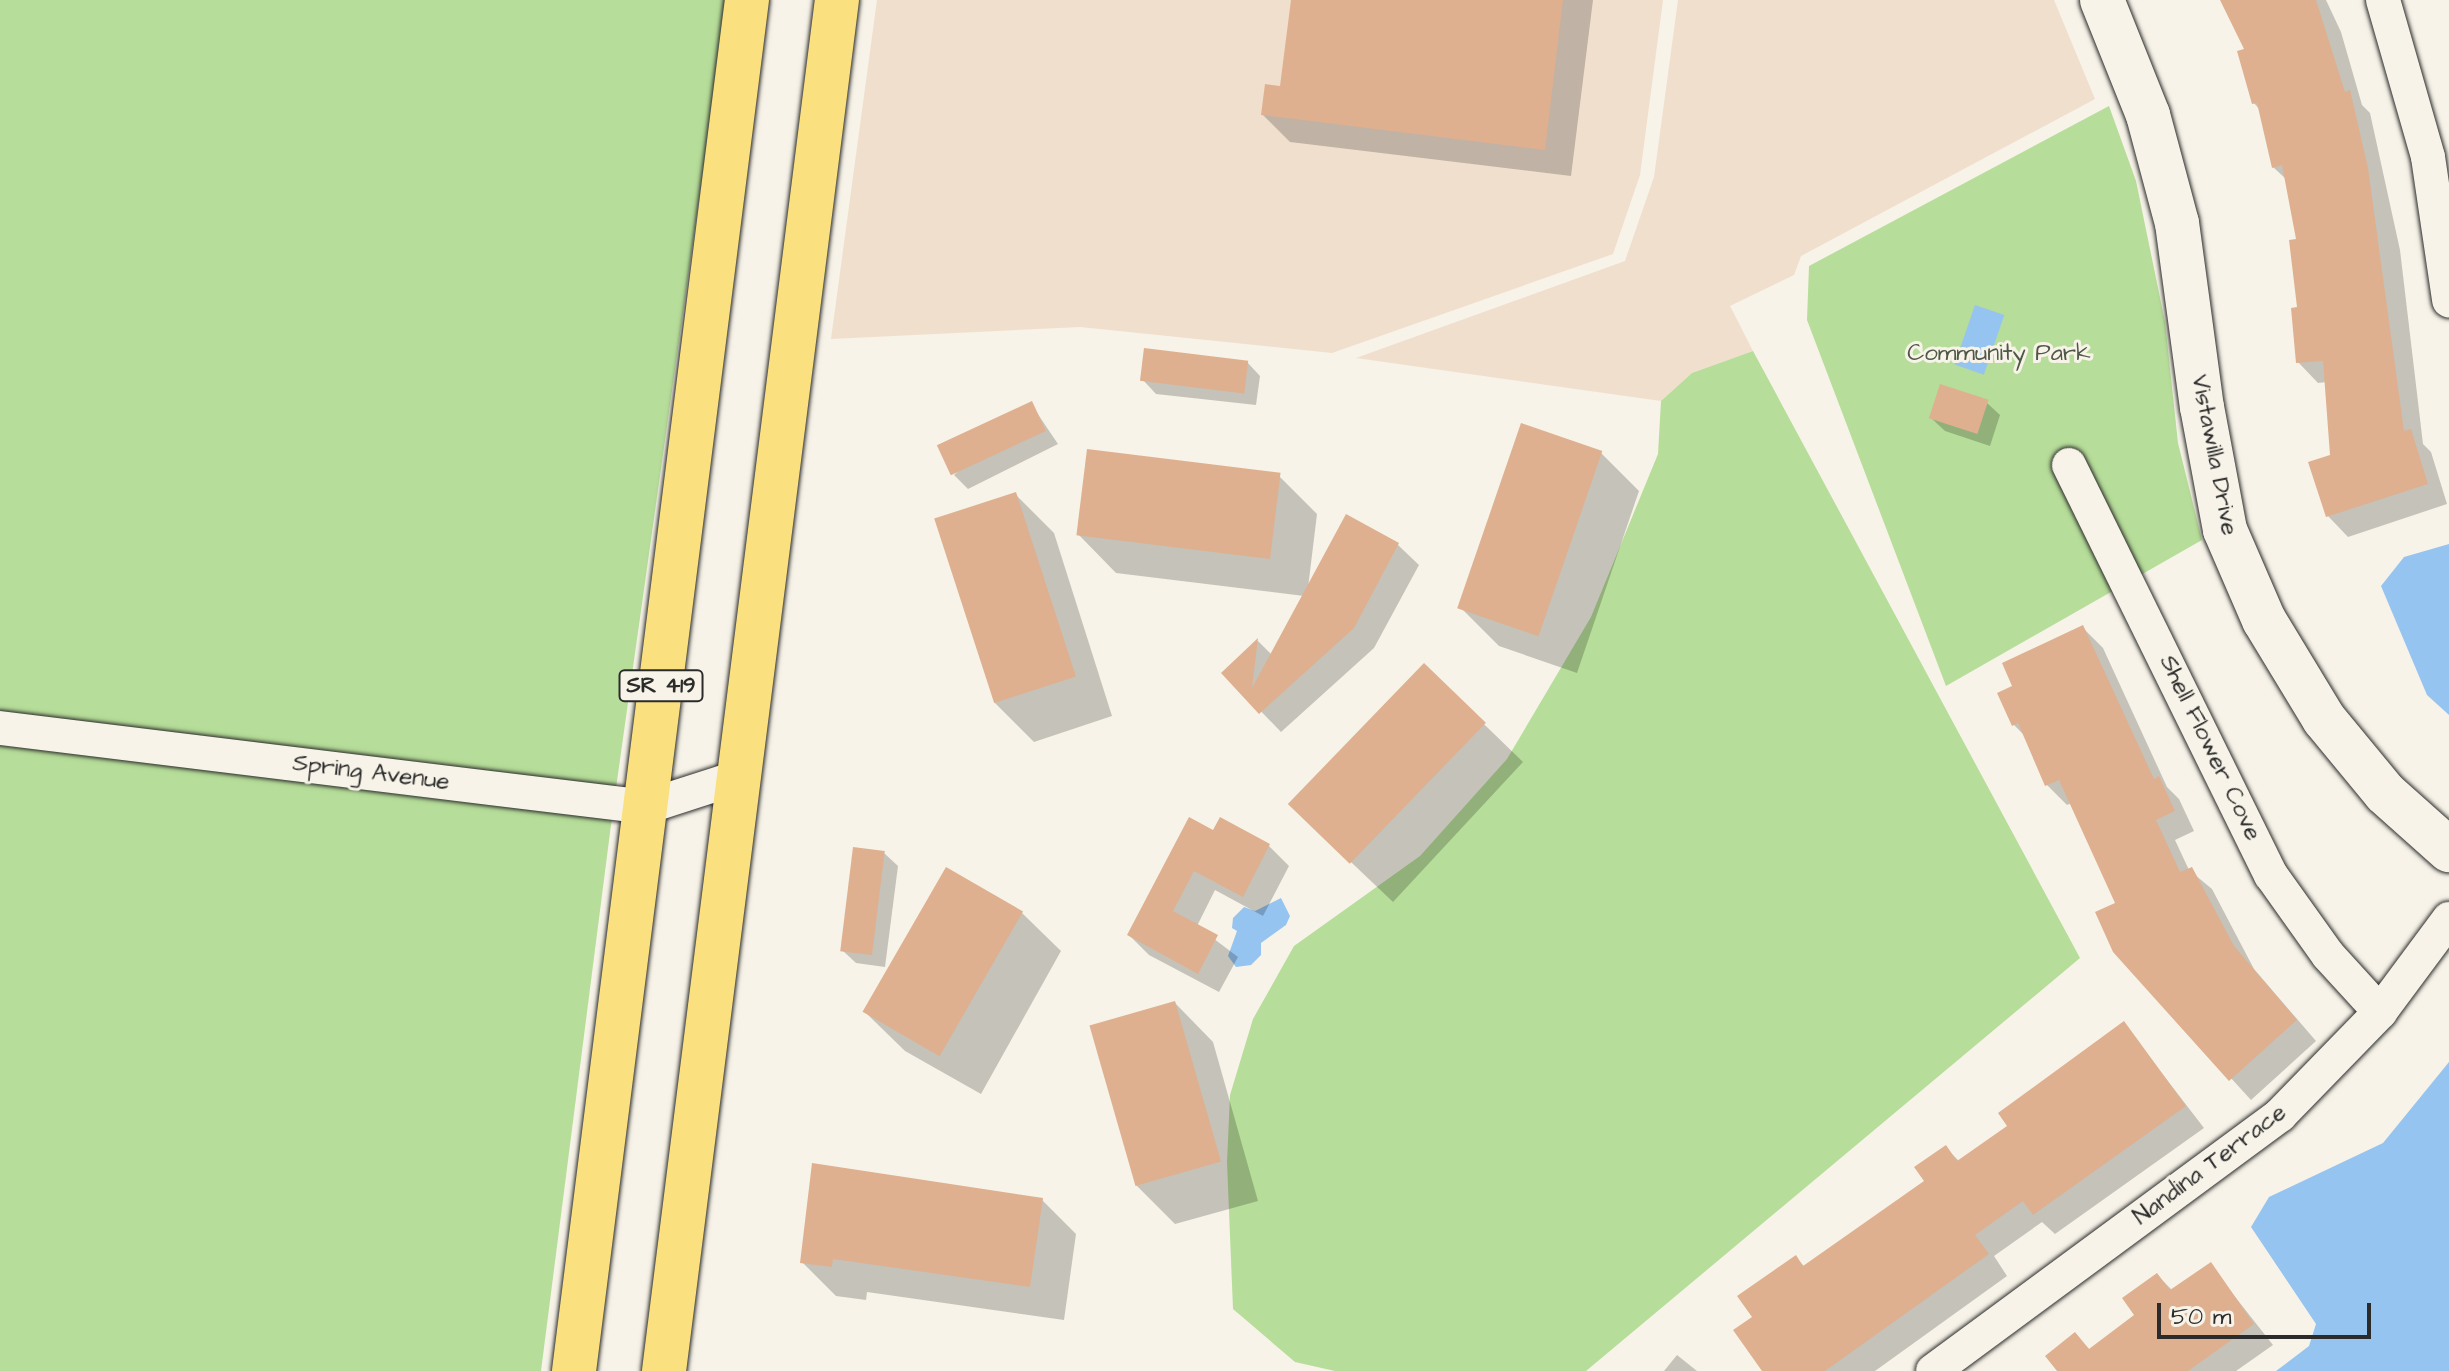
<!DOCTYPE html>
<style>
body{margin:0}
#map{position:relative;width:2449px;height:1371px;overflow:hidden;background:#f7f3e8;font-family:"Architects Daughter",sans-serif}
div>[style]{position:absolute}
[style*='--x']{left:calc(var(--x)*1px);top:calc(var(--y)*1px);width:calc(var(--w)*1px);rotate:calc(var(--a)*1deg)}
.built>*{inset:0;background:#f0dfcd}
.green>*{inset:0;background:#b6dd99}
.water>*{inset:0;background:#96c4f0;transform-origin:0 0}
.shadow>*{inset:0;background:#0003}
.building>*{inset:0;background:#deb08f;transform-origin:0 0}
.roads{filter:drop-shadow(0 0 2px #2b2b2b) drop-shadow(0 0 2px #2b2b2b)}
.street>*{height:34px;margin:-17px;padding:0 17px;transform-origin:17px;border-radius:17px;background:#f7f3e8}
.secondary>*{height:44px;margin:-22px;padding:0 22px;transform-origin:22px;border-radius:22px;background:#f7f3e8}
.primary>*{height:44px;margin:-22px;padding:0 22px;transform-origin:22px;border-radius:22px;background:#fbe080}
span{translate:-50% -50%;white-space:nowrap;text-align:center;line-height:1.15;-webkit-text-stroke:6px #f7f3e8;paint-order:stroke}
.shield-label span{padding:2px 6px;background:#f7f3e8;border:2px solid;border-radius:6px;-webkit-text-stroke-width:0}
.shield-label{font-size:22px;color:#2b2b2b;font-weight:700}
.park-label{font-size:24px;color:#4e5846}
.street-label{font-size:24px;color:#2b2b2b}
.scale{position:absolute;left:2157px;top:1303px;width:214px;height:36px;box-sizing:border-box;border:4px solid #2b2b2b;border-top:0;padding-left:10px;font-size:24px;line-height:28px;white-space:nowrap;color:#2b2b2b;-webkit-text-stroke:6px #f7f3e8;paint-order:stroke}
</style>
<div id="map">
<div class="built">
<i style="clip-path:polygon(877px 0,1663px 0,1640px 175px,1613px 254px,1332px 353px,1080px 327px,831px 339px)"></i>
<i style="clip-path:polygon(1678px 0,2054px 0,2095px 99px,1801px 256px,1794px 275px,1730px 306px,1753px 351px,1692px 373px,1661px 401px,1356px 358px,1625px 261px,1654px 177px)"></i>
</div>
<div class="green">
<i style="clip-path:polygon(0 0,727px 0,616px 788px,0 713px)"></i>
<i style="clip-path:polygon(2109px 106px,2136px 181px,2165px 322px,2178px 443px,2202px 540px,1946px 686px,1807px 320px,1809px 266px)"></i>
<i style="clip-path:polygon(1753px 351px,2080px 958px,1586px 1371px,1335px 1371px,1295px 1362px,1233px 1309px,1227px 1162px,1230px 1095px,1253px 1019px,1294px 946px,1420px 856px,1507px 759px,1591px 617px,1658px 454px,1661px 401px,1692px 373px)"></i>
<i style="clip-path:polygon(0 742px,612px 817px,541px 1371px,0 1371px)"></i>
</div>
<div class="water">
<i style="left:1975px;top:305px;width:31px;height:63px;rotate:19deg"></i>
<i style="clip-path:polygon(2449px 544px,2449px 715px,2427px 695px,2381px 586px,2404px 557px)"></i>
<i style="clip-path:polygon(1281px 898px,1290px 916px,1286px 925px,1261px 943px,1261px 955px,1251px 965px,1236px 967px,1228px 956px,1237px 931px,1232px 928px,1233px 918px,1244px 907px,1255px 911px)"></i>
<i style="clip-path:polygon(2449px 1062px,2449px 1371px,2276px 1371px,2309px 1346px,2316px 1324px,2251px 1227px,2269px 1197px,2383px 1143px)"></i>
</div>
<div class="shadow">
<i style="clip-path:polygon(1293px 0,1593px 0,1571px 176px,1290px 142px,1263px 115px,1282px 88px)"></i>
<i style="clip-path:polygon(2223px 0,2326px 0,2341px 32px,2362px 105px,2370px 113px,2400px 250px,2423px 444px,2431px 452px,2447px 504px,2348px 537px,2328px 516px,2333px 457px,2327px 382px,2318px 383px,2298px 362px,2298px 241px,2287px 180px,2273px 167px,2260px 110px,2254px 103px,2247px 50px)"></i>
<i style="clip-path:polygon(1247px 362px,1260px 376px,1256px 405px,1156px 394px,1143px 380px)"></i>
<i style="clip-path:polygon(1986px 402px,2000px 415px,1990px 446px,1945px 431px,1931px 418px)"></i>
<i style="clip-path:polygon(1031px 404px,1058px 444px,968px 489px,954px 475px)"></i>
<i style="clip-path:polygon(1601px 453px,1639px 491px,1577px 673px,1499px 646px,1460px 607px)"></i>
<i style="clip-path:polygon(1279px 476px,1317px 514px,1308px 588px,1347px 517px,1398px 545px,1419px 565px,1374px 648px,1281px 732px,1224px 673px,1258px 641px,1272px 655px,1304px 596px,1116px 573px,1078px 534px)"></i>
<i style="clip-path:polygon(1015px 494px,1054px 533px,1112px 716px,1034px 742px,995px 703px)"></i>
<i style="clip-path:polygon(2082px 627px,2103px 648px,2167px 787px,2179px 799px,2194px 831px,2175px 840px,2189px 870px,2212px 889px,2254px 969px,2316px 1041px,2251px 1100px,2114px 950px,2118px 904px,2072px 803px,2067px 805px,2047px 785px,2027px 738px,2014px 725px,2015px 686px)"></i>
<i style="clip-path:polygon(1424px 666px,1523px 762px,1393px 902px,1332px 844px)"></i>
<i style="clip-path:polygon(1214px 833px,1269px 846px,1289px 866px,1263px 916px,1215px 890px,1197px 926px,1238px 957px,1219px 992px,1149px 955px,1129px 935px)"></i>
<i style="clip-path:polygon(884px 853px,898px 866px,885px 967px,856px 963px,842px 950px)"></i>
<i style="clip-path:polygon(1022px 913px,1061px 951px,981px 1094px,905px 1051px,866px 1013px)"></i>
<i style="clip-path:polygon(1175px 1003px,1213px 1042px,1258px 1201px,1175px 1224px,1136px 1185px)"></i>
<i style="clip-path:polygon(2124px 1024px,2204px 1128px,2055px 1234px,2042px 1222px,1994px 1256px,2007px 1276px,1875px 1371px,1765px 1371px,1755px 1317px,1795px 1257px,1805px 1267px,1926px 1182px,1945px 1147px,1960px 1162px,2010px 1126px)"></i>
<i style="clip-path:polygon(1042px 1200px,1076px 1234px,1064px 1320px,867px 1292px,866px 1300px,836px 1296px,802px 1262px)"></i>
<i style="clip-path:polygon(2210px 1265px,2273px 1345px,2236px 1371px,2059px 1371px,2075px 1335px,2091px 1351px,2137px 1315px,2157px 1275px,2173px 1291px)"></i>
<i style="clip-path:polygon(1677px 1355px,1697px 1371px,1664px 1371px)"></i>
</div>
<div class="building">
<i style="clip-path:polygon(1291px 0,1563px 0,1545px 150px,1261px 115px,1265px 84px,1280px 86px)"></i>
<i style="clip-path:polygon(2220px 0,2316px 0,2345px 92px,2350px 90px,2368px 168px,2404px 431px,2411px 429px,2428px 484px,2326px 517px,2308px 462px,2330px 455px,2323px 361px,2296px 363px,2291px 308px,2297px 307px,2289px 240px,2296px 239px,2282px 165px,2272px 168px,2257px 103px,2252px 104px,2237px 51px,2244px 49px)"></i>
<i style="left:1144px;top:348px;width:105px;height:33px;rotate:7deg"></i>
<i style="left:1940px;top:384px;width:51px;height:36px;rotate:18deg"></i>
<i style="left:1032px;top:401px;width:33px;height:105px;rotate:65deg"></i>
<i style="left:1521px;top:423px;width:86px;height:196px;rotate:19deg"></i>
<i style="left:1087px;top:449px;width:195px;height:87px;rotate:7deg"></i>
<i style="left:1016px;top:492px;width:194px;height:86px;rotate:72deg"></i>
<i style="clip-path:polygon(1346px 514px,1399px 543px,1354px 628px,1259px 714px,1221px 673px,1258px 638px,1252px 688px)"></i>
<i style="clip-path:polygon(2083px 625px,2154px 779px,2159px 776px,2175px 811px,2156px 820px,2180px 872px,2192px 867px,2234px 946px,2297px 1020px,2229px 1081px,2113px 952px,2095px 912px,2115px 903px,2059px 780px,2045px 786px,2018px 723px,2012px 726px,1997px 693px,2012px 686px,2002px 663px)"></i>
<i style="left:1424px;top:663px;width:86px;height:196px;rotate:44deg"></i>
<i style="clip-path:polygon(1189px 817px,1213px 830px,1220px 817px,1270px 844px,1243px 897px,1194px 871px,1173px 911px,1218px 935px,1198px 974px,1127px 935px)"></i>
<i style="left:853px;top:847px;width:32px;height:105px;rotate:7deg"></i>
<i style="left:946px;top:867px;width:89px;height:167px;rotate:30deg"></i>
<i style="left:1175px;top:1001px;width:167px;height:89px;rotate:74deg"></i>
<i style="clip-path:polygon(2124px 1021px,2186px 1106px,2033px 1215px,2023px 1201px,1975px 1235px,1989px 1254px,1825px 1371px,1762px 1371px,1733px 1330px,1752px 1317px,1737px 1296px,1796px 1255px,1803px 1266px,1924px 1181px,1914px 1167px,1946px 1145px,1957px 1161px,2007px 1126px,1998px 1113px)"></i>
<i style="clip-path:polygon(812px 1163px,1043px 1198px,1030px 1287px,833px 1259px,832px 1267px,800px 1263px)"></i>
<i style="clip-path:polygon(2211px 1262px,2254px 1324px,2188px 1371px,2057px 1371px,2045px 1356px,2075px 1332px,2089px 1349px,2134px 1315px,2122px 1298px,2157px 1273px,2170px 1290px)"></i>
</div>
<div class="roads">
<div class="street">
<i style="--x:2383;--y:0;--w:163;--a:74"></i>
<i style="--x:2428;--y:157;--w:145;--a:81.6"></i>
<i style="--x:2069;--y:465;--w:457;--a:63.8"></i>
<i style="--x:2271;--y:875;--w:98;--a:54.5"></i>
<i style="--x:2328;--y:955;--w:77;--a:47.6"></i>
<i style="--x:0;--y:728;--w:651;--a:6.97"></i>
<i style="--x:646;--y:807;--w:98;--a:-17.9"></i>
<i style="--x:1933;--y:1371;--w:431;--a:-36.4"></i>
<i style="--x:2280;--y:1115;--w:144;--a:-45.8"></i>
<i style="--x:2380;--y:1012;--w:116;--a:-53.4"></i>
</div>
<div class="secondary">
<i style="--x:2102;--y:0;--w:124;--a:68.2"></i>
<i style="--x:2148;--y:115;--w:112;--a:75"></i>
<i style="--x:2177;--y:223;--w:186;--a:82.3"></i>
<i style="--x:2202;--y:407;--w:125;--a:79.4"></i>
<i style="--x:2225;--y:530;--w:98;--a:66.6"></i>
<i style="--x:2264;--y:620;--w:116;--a:58.8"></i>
<i style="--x:2324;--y:719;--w:96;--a:50.5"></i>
<i style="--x:2385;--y:793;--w:86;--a:41.7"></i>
</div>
<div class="primary">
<i style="--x:574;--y:1371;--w:1382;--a:-82.81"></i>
<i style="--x:664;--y:1371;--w:1382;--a:-82.81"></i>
</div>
</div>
<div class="shield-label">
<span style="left:661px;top:686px">SR 419</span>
</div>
<div class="park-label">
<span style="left:1999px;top:354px">Community Park</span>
</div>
<div class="street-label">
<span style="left:2214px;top:455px;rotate:79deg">Vistawilla Drive</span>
<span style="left:2210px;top:748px;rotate:64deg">Shell Flower Cove</span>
<span style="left:371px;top:773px;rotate:7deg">Spring Avenue</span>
<span style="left:2210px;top:1165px;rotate:-37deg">Nandina Terrace</span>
</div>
<div class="scale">50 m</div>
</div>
